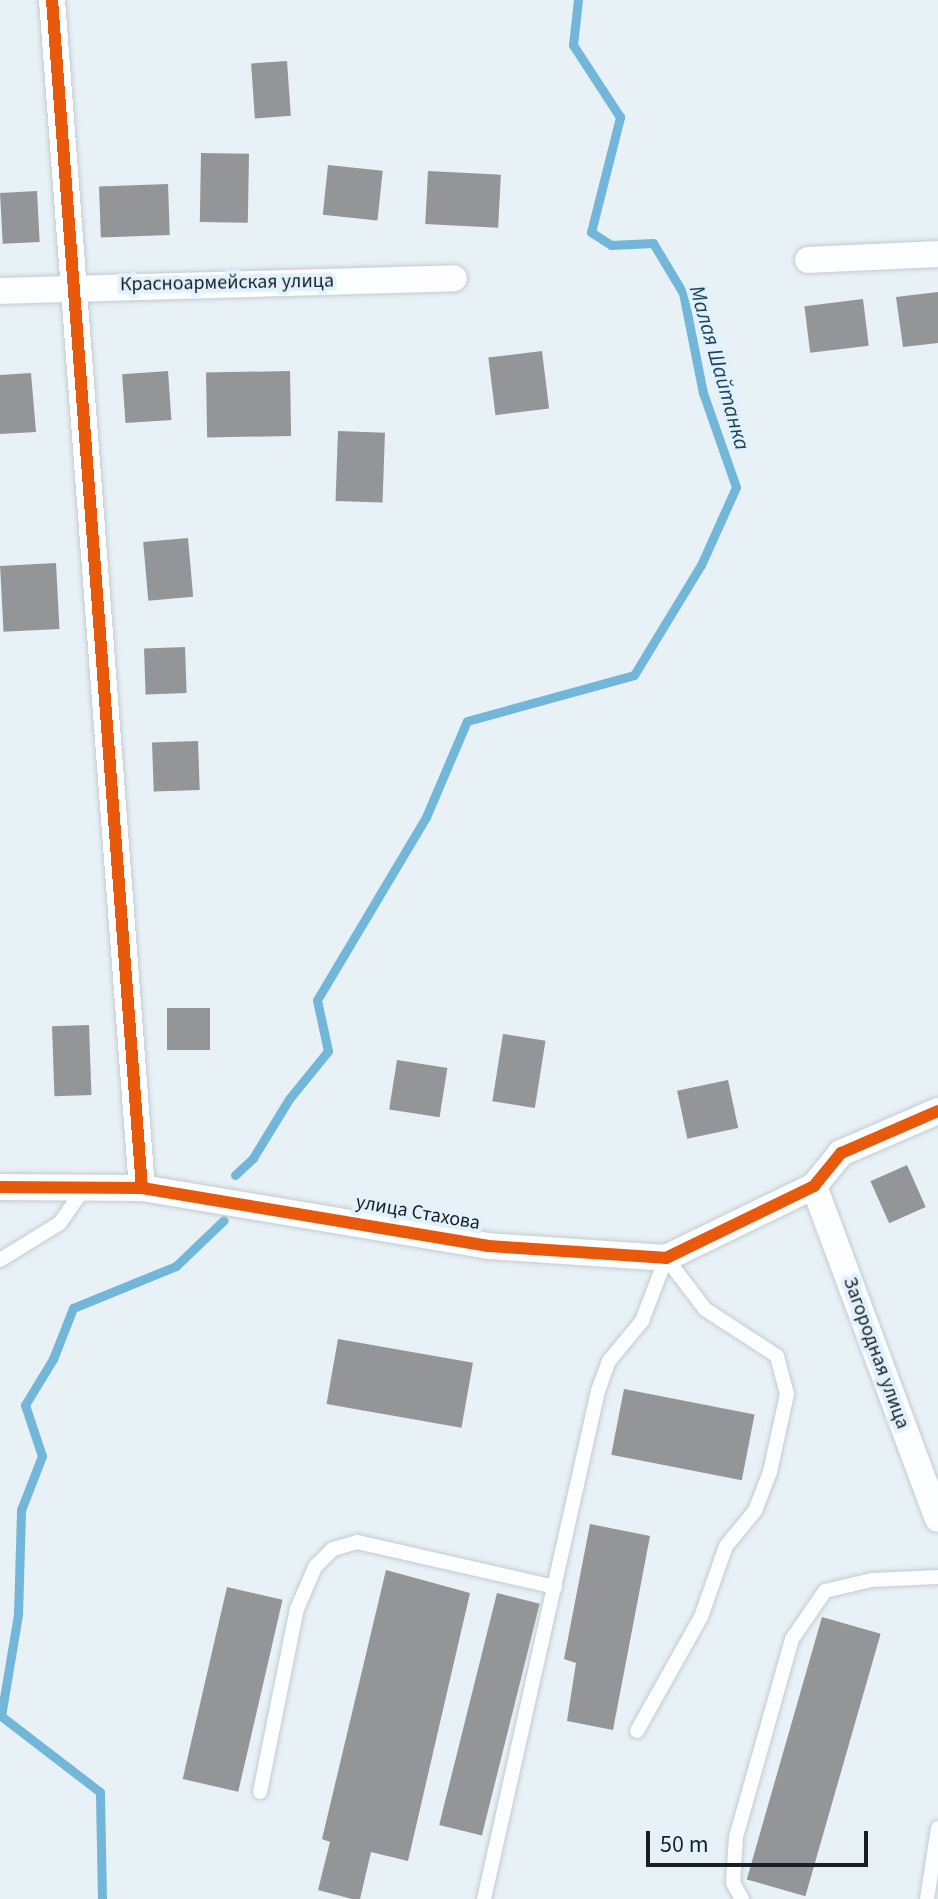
<!DOCTYPE html>
<meta charset="utf-8">
<style>
body{margin:0}
#map{position:relative;width:938px;height:1899px;overflow:hidden;background:#e7f1f6;font-family:"Source Sans 3",sans-serif}
div>[style]{position:absolute}
[style*='--x']{left:calc(var(--x)*1px);top:calc(var(--y)*1px);width:calc(var(--w)*1px);rotate:calc(var(--a)*1deg)}
.stream>*{height:9px;margin:-4.5px;padding:0 4.5px;transform-origin:4.5px;border-radius:4.5px;background:#72b6d9}
.building>*{inset:0;background:#949598;transform-origin:0 0}
.roads{filter:drop-shadow(0 0 2px #c3cbd0) drop-shadow(0 0 2px #c3cbd0)}
.service>*{height:14px;margin:-7px;padding:0 7px;transform-origin:7px;border-radius:7px;background:#fbfdfe}
.minor>*{height:26px;margin:-13px;padding:0 13px;transform-origin:13px;border-radius:13px;background:#fbfdfe}
.cycleway>*{height:12px;margin:-6px;padding:0 6px;transform-origin:6px;border-radius:6px;background:#e8590c}
span{translate:-50% -50%;white-space:nowrap;text-align:center;line-height:1.15;-webkit-text-stroke:8px #e1f2fc;paint-order:stroke}
.street-label{font-size:20px;color:#192025}
.water-label{font-size:22px;color:#1e455a;font-style:italic}
.scale{position:absolute;left:646px;top:1831px;width:222px;height:36px;box-sizing:border-box;border:4px solid #192025;border-top:0;padding-left:10px;font-size:24px;line-height:28px;white-space:nowrap;color:#192025;-webkit-text-stroke:6px #e1f2fc;paint-order:stroke}
</style>
<div id="map">
<div class="stream">
<i style="--x:235;--y:1175;--w:25;--a:-43"></i>
<i style="--x:253;--y:1158;--w:69;--a:-58.6"></i>
<i style="--x:289;--y:1099;--w:62;--a:-50.9"></i>
<i style="--x:328;--y:1051;--w:52;--a:-102.2"></i>
<i style="--x:317;--y:1000;--w:213;--a:-59.2"></i>
<i style="--x:426;--y:817;--w:104;--a:-66.9"></i>
<i style="--x:467;--y:721;--w:173;--a:-15.4"></i>
<i style="--x:634;--y:675;--w:129;--a:-58.7"></i>
<i style="--x:701;--y:565;--w:85;--a:-65.8"></i>
<i style="--x:736;--y:487;--w:100;--a:-109.3"></i>
<i style="--x:703;--y:393;--w:102;--a:-101.3"></i>
<i style="--x:683;--y:293;--w:58;--a:-121"></i>
<i style="--x:653;--y:243;--w:42;--a:177.3"></i>
<i style="--x:611;--y:245;--w:24;--a:-147"></i>
<i style="--x:591;--y:232;--w:119;--a:-75.8"></i>
<i style="--x:620;--y:117;--w:86;--a:-123.1"></i>
<i style="--x:573;--y:45;--w:45;--a:-83.7"></i>
<i style="--x:102;--y:1899;--w:107;--a:-91.1"></i>
<i style="--x:100;--y:1792;--w:125;--a:-142.5"></i>
<i style="--x:1;--y:1716;--w:103;--a:-80.5"></i>
<i style="--x:18;--y:1614;--w:104;--a:-88.3"></i>
<i style="--x:21;--y:1510;--w:58;--a:-68.7"></i>
<i style="--x:42;--y:1456;--w:54;--a:-108.4"></i>
<i style="--x:25;--y:1405;--w:54;--a:-58.7"></i>
<i style="--x:53;--y:1359;--w:55;--a:-68.6"></i>
<i style="--x:73;--y:1308;--w:111;--a:-22.2"></i>
<i style="--x:176;--y:1266;--w:66;--a:-43.8"></i>
</div>
<div class="building">
<i style="left:287px;top:61px;width:55px;height:36px;rotate:86deg"></i>
<i style="left:201px;top:153px;width:48px;height:69px;rotate:1deg"></i>
<i style="left:328px;top:165px;width:55px;height:50px;rotate:6deg"></i>
<i style="left:428px;top:171px;width:73px;height:53px;rotate:3deg"></i>
<i style="left:168px;top:184px;width:51px;height:69px;rotate:88deg"></i>
<i style="left:37px;top:191px;width:51px;height:37px;rotate:87deg"></i>
<i style="clip-path:polygon(938px 292px,938px 343px,903px 347px,896px 297px)"></i>
<i style="left:863px;top:299px;width:47px;height:59px;rotate:83deg"></i>
<i style="left:542px;top:351px;width:58px;height:54px;rotate:83deg"></i>
<i style="left:168px;top:371px;width:49px;height:46px;rotate:86deg"></i>
<i style="left:290px;top:371px;width:65px;height:84px;rotate:89deg"></i>
<i style="clip-path:polygon(31px 373px,36px 432px,0 434px,0 375px)"></i>
<i style="left:338px;top:431px;width:47px;height:70px;rotate:2deg"></i>
<i style="left:188px;top:538px;width:59px;height:45px;rotate:85deg"></i>
<i style="left:56px;top:563px;width:66px;height:56px;rotate:87deg"></i>
<i style="left:185px;top:647px;width:46px;height:41px;rotate:88deg"></i>
<i style="left:198px;top:741px;width:49px;height:46px;rotate:88deg"></i>
<i style="left:167px;top:1008px;width:43px;height:42px"></i>
<i style="left:89px;top:1025px;width:70px;height:37px;rotate:88deg"></i>
<i style="left:503px;top:1034px;width:43px;height:68px;rotate:9deg"></i>
<i style="left:397px;top:1060px;width:51px;height:50px;rotate:9deg"></i>
<i style="left:728px;top:1080px;width:49px;height:52px;rotate:78deg"></i>
<i style="left:907px;top:1165px;width:46px;height:40px;rotate:66deg"></i>
<i style="left:338px;top:1339px;width:137px;height:66px;rotate:10deg"></i>
<i style="left:624px;top:1389px;width:133px;height:67px;rotate:11deg"></i>
<i style="clip-path:polygon(590px 1524px,650px 1536px,613px 1730px,567px 1721px,576px 1663px,564px 1659px)"></i>
<i style="clip-path:polygon(386px 1570px,470px 1593px,408px 1861px,371px 1852px,360px 1899px,352px 1899px,318px 1890px,330px 1842px,322px 1839px)"></i>
<i style="left:227px;top:1587px;width:57px;height:197px;rotate:13deg"></i>
<i style="left:497px;top:1593px;width:44px;height:239px;rotate:14deg"></i>
<i style="left:822px;top:1617px;width:61px;height:273px;rotate:16deg"></i>
</div>
<div class="roads">
<div class="service">
<i style="--x:0;--y:1260;--w:70;--a:-31.7"></i>
<i style="--x:60;--y:1223;--w:44;--a:-55.2"></i>
<i style="--x:637;--y:1731;--w:131;--a:-60.7"></i>
<i style="--x:701;--y:1617;--w:75;--a:-70.6"></i>
<i style="--x:726;--y:1546;--w:45;--a:-50.4"></i>
<i style="--x:755;--y:1511;--w:42;--a:-69"></i>
<i style="--x:770;--y:1472;--w:80;--a:-77.7"></i>
<i style="--x:787;--y:1394;--w:39;--a:-105"></i>
<i style="--x:777;--y:1356;--w:86;--a:-146.9"></i>
<i style="--x:705;--y:1309;--w:64;--a:-127.4"></i>
<i style="--x:260;--y:1792;--w:187;--a:-78.6"></i>
<i style="--x:297;--y:1609;--w:46;--a:-66.8"></i>
<i style="--x:315;--y:1567;--w:25;--a:-45"></i>
<i style="--x:333;--y:1549;--w:25;--a:-16"></i>
<i style="--x:357;--y:1542;--w:203;--a:12.8"></i>
<i style="--x:484;--y:1899;--w:521;--a:-77.35"></i>
<i style="--x:598;--y:1391;--w:32;--a:-70"></i>
<i style="--x:609;--y:1361;--w:52;--a:-50.5"></i>
<i style="--x:642;--y:1321;--w:67;--a:-69.1"></i>
<i style="--x:742;--y:1899;--w:18;--a:-119"></i>
<i style="--x:733;--y:1883;--w:46;--a:-86.3"></i>
<i style="--x:736;--y:1837;--w:206;--a:-74.2"></i>
<i style="--x:792;--y:1639;--w:58;--a:-55.5"></i>
<i style="--x:825;--y:1591;--w:48;--a:-13.2"></i>
<i style="--x:872;--y:1580;--w:66;--a:-2.6"></i>
<i style="--x:927;--y:1899;--w:72;--a:-81.2"></i>
</div>
<div class="minor">
<i style="--x:52;--y:0;--w:1191;--a:85.67"></i>
<i style="--x:808;--y:260;--w:130;--a:-2.6"></i>
<i style="--x:0;--y:291;--w:454;--a:-1.6"></i>
<i style="--x:814;--y:1186;--w:355;--a:69.6"></i>
<i style="--x:0;--y:1187;--w:142;--a:0.4"></i>
<i style="--x:142;--y:1188;--w:350;--a:9.5"></i>
<i style="--x:487;--y:1246;--w:179;--a:3.8"></i>
<i style="--x:666;--y:1258;--w:165;--a:-25.9"></i>
<i style="--x:814;--y:1186;--w:43;--a:-50.7"></i>
<i style="--x:841;--y:1153;--w:106;--a:-23.4"></i>
</div>
</div>
<div class="cycleway">
<i style="--x:52;--y:0;--w:1191;--a:85.67"></i>
<i style="--x:0;--y:1187;--w:142;--a:0.4"></i>
<i style="--x:142;--y:1188;--w:350;--a:9.5"></i>
<i style="--x:487;--y:1246;--w:179;--a:3.8"></i>
<i style="--x:666;--y:1258;--w:165;--a:-25.9"></i>
<i style="--x:814;--y:1186;--w:43;--a:-50.7"></i>
<i style="--x:841;--y:1153;--w:106;--a:-23.4"></i>
</div>
<div class="street-label">
<span style="left:227px;top:283px;rotate:-1deg">Красноармейская улица</span>
<span style="left:418px;top:1213px;rotate:10deg">улица Стахова</span>
<span style="left:876px;top:1353px;rotate:70deg">Загородная улица</span>
</div>
<div class="water-label">
<span style="left:719px;top:368px;rotate:74deg">Малая Шайтанка</span>
</div>
<div class="scale">50 m</div>
</div>
